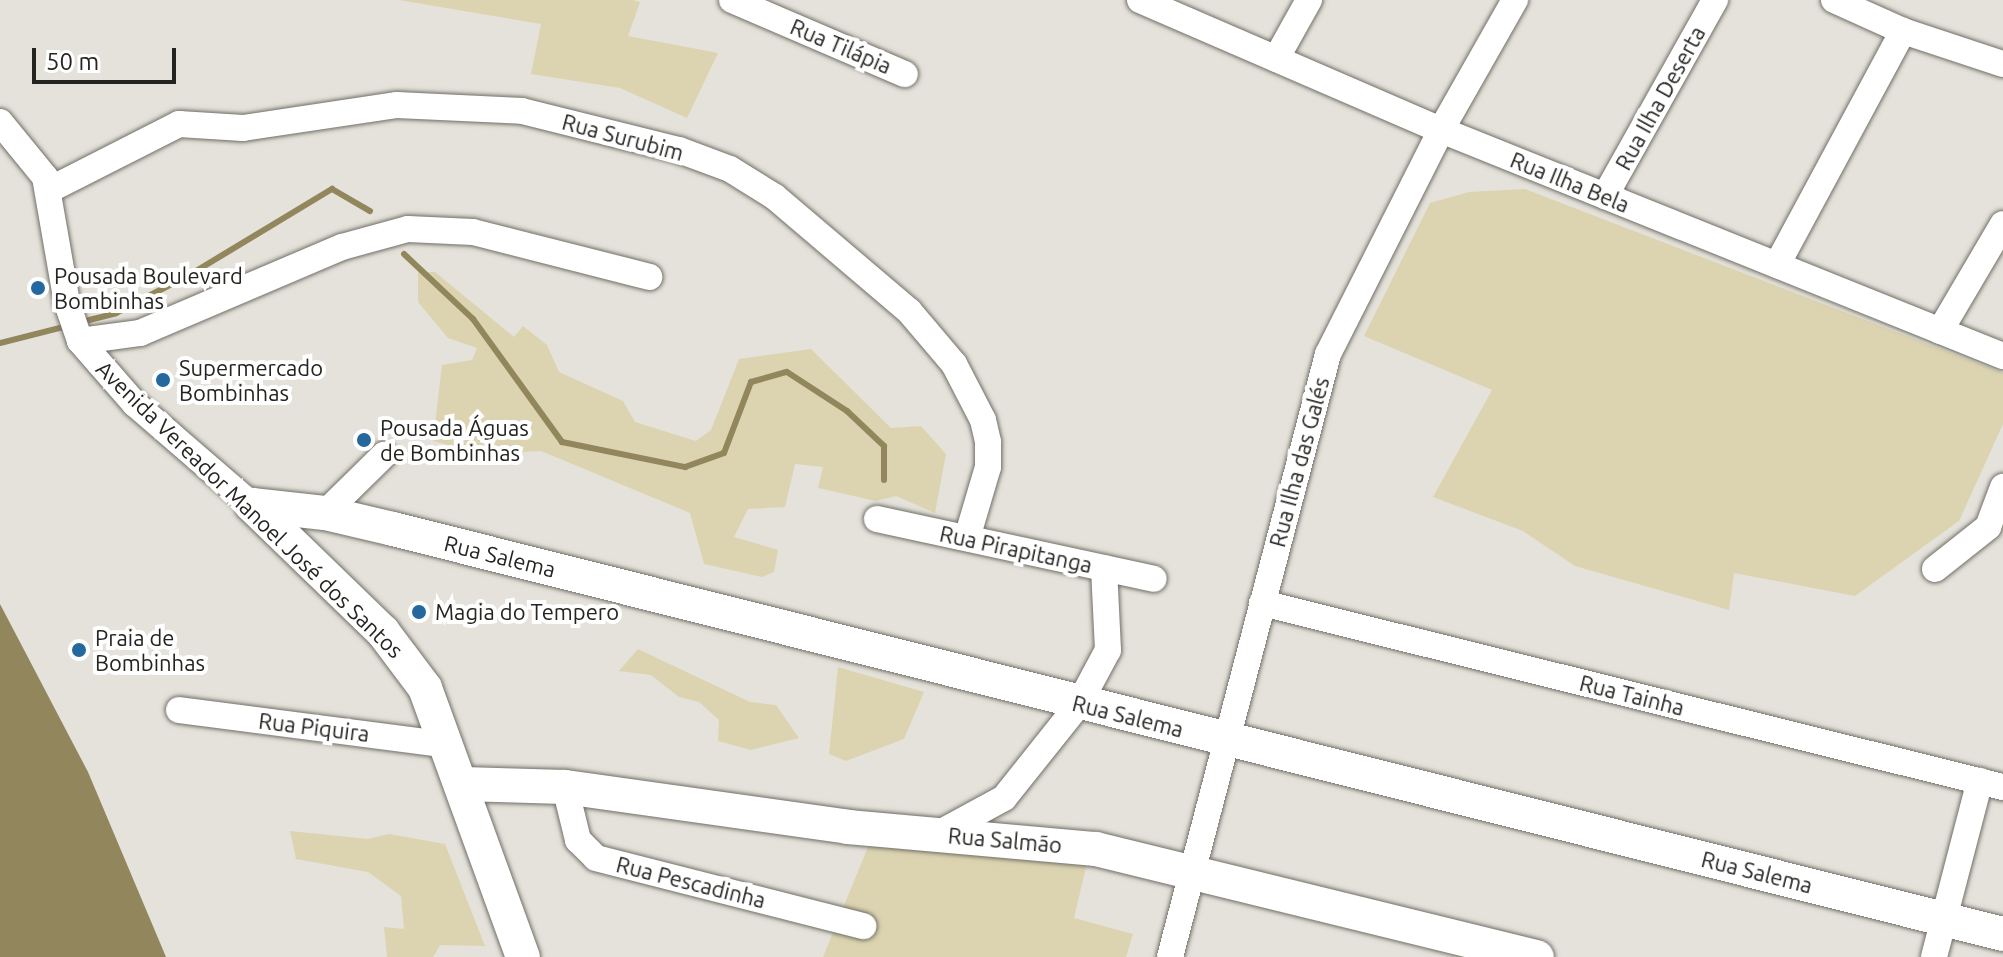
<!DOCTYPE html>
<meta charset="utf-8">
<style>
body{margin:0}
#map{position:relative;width:2003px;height:957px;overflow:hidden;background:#e4e2da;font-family:Ubuntu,sans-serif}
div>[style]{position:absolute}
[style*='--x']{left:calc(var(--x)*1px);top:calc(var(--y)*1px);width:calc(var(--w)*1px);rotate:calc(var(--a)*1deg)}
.green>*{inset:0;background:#dcd4b0}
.water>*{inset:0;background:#91865c}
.stream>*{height:6px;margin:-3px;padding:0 3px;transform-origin:3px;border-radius:3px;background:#91865c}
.roads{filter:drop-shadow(0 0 2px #716f67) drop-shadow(0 0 2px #716f67)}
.minor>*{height:26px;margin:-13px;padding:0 13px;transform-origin:13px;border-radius:13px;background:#fff}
.major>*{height:34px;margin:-17px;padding:0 17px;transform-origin:17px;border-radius:17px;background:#fff}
.dots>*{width:22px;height:22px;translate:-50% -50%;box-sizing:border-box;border:4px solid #fff;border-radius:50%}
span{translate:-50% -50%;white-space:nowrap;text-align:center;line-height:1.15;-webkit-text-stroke:8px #fff;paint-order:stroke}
.street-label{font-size:22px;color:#242421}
.poi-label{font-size:22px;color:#242421}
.left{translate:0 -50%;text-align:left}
.scale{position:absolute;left:32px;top:48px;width:144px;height:36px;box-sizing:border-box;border:4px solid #242421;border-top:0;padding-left:10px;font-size:24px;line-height:28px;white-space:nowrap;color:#242421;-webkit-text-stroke:6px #fff;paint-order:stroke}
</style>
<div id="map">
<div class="green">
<i style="clip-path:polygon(399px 0,632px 0,640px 2px,628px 36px,718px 53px,687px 118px,620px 88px,531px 74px,541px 24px)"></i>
<i style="clip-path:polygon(1525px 189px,2003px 373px,2003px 424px,1959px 521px,1855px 596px,1734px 573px,1729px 610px,1575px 566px,1523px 531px,1433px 497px,1492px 390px,1364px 336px,1430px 203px,1469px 192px)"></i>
<i style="clip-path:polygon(418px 272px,435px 272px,514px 337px,523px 326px,547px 345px,559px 372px,623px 401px,635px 422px,696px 441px,711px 430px,739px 359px,811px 349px,891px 428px,921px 426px,946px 454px,935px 513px,896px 496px,876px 501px,818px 488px,823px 467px,795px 464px,785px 507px,748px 509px,734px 537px,778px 550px,774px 572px,762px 577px,704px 564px,690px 513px,541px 451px,484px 454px,433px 441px,442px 365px,472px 360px,477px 348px,448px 338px,418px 302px)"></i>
<i style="clip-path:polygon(638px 649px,750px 702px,776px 705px,799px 738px,751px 750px,718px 741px,719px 720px,699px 702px,679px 697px,651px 675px,619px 671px)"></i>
<i style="clip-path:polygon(838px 667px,924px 692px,904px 739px,846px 761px,829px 754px)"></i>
<i style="clip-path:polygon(290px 831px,368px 839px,389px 834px,445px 844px,485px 946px,440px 945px,433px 957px,387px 957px,384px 927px,404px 929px,401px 896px,368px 872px,296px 859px)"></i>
<i style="clip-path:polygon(870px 842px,1087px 863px,1074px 918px,1133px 934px,1126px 957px,823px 957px)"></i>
</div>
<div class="water">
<i style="clip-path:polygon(0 604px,88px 772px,166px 957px,0 957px)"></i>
</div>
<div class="stream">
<i style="--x:404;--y:254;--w:95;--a:43.3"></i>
<i style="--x:473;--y:319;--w:152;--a:54.1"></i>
<i style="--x:562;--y:442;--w:126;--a:11.5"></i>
<i style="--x:685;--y:467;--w:41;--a:-19.7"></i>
<i style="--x:724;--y:453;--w:76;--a:-69.2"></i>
<i style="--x:751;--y:382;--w:37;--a:-16"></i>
<i style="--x:787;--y:372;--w:72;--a:33"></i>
<i style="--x:847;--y:411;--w:51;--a:43.4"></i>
<i style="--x:884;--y:446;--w:34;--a:90"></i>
<i style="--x:81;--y:322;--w:36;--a:-14"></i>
<i style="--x:116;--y:313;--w:85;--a:-27.5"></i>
<i style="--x:191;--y:274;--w:165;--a:-31.1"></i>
<i style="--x:332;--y:189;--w:44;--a:30.1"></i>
<i style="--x:0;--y:343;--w:69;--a:-14.2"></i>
</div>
<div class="roads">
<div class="minor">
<i style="--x:732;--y:0;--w:188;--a:23.2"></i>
<i style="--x:1140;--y:0;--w:328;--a:23.4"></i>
<i style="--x:1441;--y:130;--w:606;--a:21.91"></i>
<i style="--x:1834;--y:0;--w:76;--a:24.2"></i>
<i style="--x:1903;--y:31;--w:105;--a:18.3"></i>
<i style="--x:1276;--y:59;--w:68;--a:-60.8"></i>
<i style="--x:0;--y:122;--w:71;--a:50.7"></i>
<i style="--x:45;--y:177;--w:128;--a:80.1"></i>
<i style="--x:67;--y:303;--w:40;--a:71.1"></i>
<i style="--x:80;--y:341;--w:84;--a:48.9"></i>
<i style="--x:135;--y:404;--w:155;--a:40.8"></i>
<i style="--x:49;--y:190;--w:146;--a:-26.9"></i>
<i style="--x:179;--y:124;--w:64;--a:3.6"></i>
<i style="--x:243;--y:128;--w:156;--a:-8.5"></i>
<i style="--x:397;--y:105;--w:125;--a:2.7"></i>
<i style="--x:522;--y:111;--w:162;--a:14"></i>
<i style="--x:679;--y:150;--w:54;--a:20.4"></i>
<i style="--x:730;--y:169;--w:53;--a:31.9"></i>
<i style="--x:775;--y:197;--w:176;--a:40.4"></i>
<i style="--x:909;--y:311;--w:70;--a:49.7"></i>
<i style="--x:954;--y:364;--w:63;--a:62.6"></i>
<i style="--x:983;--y:420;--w:23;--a:77"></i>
<i style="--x:988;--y:442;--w:25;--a:90"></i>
<i style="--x:988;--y:467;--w:74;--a:106.5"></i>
<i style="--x:1605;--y:196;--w:225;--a:-60.7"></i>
<i style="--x:1777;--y:265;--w:266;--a:-61.7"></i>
<i style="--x:1940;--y:331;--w:124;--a:-59.5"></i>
<i style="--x:80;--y:341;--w:61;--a:-7.6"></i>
<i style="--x:140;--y:333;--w:220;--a:-23.1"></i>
<i style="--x:342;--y:247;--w:68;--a:-15.3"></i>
<i style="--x:408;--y:229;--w:65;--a:2.6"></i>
<i style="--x:473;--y:232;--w:182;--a:14.3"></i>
<i style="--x:325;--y:513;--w:83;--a:-44.5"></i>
<i style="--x:877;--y:519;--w:283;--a:12.2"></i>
<i style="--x:1935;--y:569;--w:68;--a:-38.4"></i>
<i style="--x:1988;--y:527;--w:43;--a:-69.4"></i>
<i style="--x:1262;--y:603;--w:764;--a:13.95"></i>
<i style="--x:179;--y:710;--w:272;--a:7.4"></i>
<i style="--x:565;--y:787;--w:55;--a:76.2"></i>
<i style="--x:578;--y:840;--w:25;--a:45"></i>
<i style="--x:596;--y:858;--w:276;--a:14.3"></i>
<i style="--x:938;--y:834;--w:75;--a:-28.6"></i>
<i style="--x:1004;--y:798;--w:120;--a:-51.4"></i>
<i style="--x:1079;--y:704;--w:61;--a:-61.8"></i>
<i style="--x:1108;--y:650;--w:82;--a:-92.8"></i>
<i style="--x:1170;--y:957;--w:623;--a:-75.32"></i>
<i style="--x:1328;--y:354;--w:251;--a:-63.2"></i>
<i style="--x:1441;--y:130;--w:150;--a:-60.4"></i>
<i style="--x:1934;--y:957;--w:182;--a:-75.4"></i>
</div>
<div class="major">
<i style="--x:252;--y:505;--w:73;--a:6.3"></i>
<i style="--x:325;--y:513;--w:70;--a:13.2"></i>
<i style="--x:393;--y:529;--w:1660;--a:14.12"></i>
<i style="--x:252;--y:505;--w:182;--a:44.1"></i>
<i style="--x:383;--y:632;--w:70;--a:53.1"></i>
<i style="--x:425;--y:688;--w:286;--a:70"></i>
<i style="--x:463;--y:784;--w:102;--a:1.7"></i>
<i style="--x:565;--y:787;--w:286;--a:8"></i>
<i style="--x:848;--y:827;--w:249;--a:5.1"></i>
<i style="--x:1096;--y:849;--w:454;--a:13.8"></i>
</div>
</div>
<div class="dots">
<i style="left:38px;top:288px;background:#24689d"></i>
<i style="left:163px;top:380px;background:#24689d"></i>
<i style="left:364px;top:440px;background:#24689d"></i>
<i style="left:419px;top:612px;background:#24689d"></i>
<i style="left:79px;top:650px;background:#24689d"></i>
</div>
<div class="street-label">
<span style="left:841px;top:46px;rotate:23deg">Rua Tilápia</span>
<span style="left:1660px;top:98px;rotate:-61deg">Rua Ilha Deserta</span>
<span style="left:623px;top:137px;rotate:15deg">Rua Surubim</span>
<span style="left:1570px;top:182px;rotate:22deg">Rua Ilha Bela</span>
<span style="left:1299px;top:462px;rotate:-75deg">Rua Ilha das Galés</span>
<span style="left:250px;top:509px;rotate:44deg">Avenida Vereador Manoel José dos Santos</span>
<span style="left:1016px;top:549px;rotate:12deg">Rua Pirapitanga</span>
<span style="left:500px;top:556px;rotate:14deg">Rua Salema</span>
<span style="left:1632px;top:695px;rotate:14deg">Rua Tainha</span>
<span style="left:1128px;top:716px;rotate:14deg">Rua Salema</span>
<span style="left:314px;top:727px;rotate:7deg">Rua Piquira</span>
<span style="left:1005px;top:840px;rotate:5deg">Rua Salmão</span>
<span style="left:1757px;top:872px;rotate:14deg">Rua Salema</span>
<span style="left:691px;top:882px;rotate:14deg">Rua Pescadinha</span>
</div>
<div class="poi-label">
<span class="left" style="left:54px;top:288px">Pousada Boulevard<br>Bombinhas</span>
<span class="left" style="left:179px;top:380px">Supermercado<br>Bombinhas</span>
<span class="left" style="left:380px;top:440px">Pousada Águas<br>de Bombinhas</span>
<span class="left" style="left:435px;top:612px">Magia do Tempero</span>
<span class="left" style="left:95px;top:650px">Praia de<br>Bombinhas</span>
</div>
<div class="scale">50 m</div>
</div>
